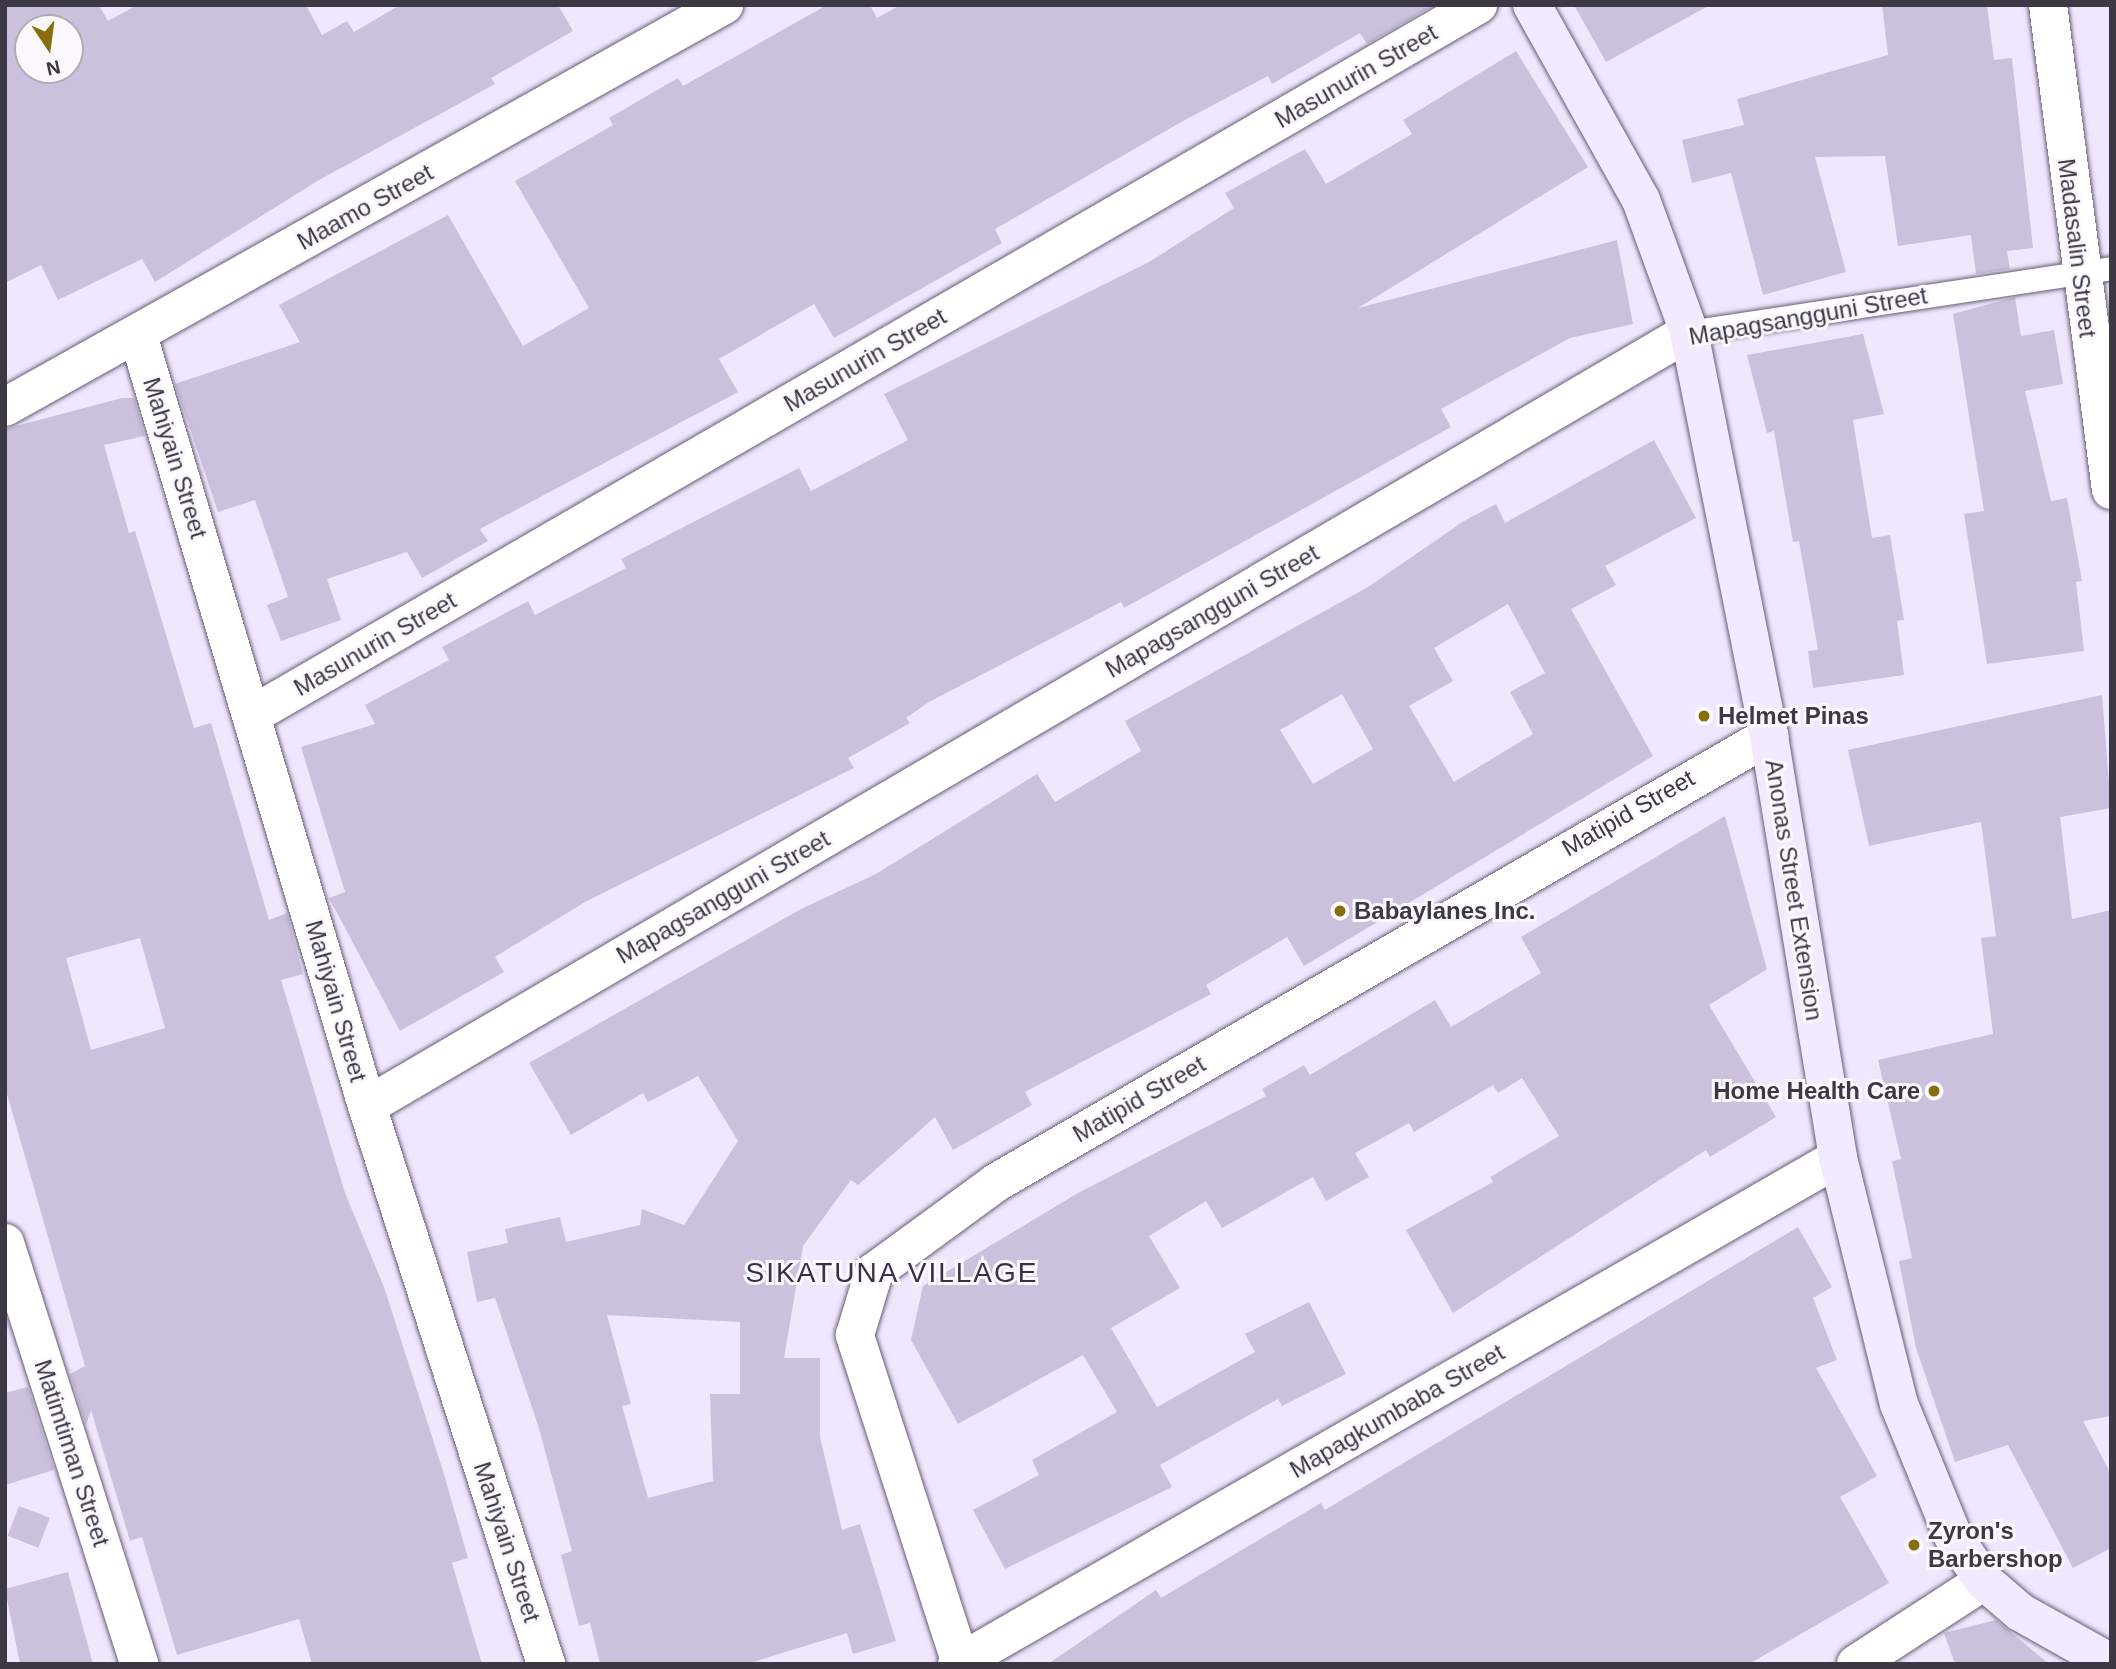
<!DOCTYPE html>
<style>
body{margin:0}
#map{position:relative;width:2116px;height:1669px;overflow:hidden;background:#efe7fe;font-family:Arial,sans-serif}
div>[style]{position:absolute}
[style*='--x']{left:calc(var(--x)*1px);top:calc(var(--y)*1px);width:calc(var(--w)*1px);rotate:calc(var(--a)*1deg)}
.building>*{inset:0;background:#cbc1dd;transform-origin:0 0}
.roads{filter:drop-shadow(0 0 2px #665e75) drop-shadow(0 0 2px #665e75)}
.lane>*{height:23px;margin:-11.5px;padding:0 11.5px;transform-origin:11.5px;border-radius:11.5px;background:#fff}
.street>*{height:38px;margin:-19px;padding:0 19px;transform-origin:19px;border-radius:19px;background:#fff}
.secondary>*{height:38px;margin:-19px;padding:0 19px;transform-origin:19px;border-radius:19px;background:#f2eafe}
.dots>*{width:19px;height:19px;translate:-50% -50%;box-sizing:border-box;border:4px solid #faf8fd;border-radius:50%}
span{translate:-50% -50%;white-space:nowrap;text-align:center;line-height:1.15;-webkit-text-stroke:6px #faf8fd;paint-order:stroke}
.street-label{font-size:24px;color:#3d3944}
.poi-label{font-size:24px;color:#3d3944;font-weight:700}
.left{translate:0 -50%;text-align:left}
.right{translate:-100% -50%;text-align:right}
.quarter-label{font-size:28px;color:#383045;letter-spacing:2px}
.frame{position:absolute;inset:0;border:7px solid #3d3944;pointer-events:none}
.north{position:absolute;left:14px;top:14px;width:70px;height:70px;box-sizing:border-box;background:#faf8fd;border:2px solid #aeacb3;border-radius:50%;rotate:167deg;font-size:19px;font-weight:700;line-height:28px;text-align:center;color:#3d3944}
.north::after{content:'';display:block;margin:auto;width:24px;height:32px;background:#876d0c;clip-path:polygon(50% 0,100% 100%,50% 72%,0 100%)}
</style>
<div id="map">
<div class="building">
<i style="clip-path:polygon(evenodd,5px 5px,99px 5px,108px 21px,137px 5px,306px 5px,322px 35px,347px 21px,354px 32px,400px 5px,558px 5px,573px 31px,491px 78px,495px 84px,319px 180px,155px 282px,142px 259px,58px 300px,41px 265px,5px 283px,5px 5px,28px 28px,70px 28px,70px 70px,28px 70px,28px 28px)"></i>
<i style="clip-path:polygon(827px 5px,870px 5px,877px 18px,900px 5px,1434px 5px,1367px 44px,1360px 33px,1272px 84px,1268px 76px,1183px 121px,995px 229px,1002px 243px,834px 338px,814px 304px,719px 359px,738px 392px,480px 529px,488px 541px,422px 578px,407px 552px,327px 579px,341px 620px,281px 641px,267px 605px,288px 597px,255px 500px,218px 512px,175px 384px,300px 342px,279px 305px,448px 215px,523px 346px,589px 308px,515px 181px,613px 125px,609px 118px,678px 78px,683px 86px)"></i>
<i style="clip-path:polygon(1574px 5px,1710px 5px,1606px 62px)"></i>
<i style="clip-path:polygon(1882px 5px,1987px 5px,1994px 60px,2012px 58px,2033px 248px,2007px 251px,2010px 269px,1976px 274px,1971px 235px,1898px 246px,1885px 156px,1815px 157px,1846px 272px,1763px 295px,1731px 173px,1692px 183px,1682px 140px,1744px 125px,1737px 99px,1888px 55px)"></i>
<i style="clip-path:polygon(1516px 51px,1588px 167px,1358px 308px,1617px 240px,1633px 324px,1570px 338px,1441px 409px,1451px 427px,1124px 608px,1121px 602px,929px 702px,906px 718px,910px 723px,848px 758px,854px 768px,585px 902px,495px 957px,504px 972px,400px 1031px,329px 898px,345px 892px,301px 747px,375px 724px,365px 705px,449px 660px,442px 647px,528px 601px,535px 615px,626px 568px,621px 559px,799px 468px,811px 491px,908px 440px,884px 394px,1149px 262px,1234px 208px,1225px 193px,1305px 149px,1326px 184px,1412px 134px,1403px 120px)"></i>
<i style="clip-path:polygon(2015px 297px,2021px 336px,2054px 330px,2063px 384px,2025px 391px,2051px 501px,2067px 498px,2082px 581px,2076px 582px,2084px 651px,1987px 664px,1964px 514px,1984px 511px,1953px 314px)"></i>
<i style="clip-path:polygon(1863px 334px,1884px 414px,1853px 420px,1872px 538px,1890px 535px,1904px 620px,1897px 621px,1904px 675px,1813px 688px,1808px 651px,1818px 650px,1799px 541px,1793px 542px,1774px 431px,1767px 433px,1747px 355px)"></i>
<i style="clip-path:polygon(evenodd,122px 398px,134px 398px,145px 436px,104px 445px,129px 533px,135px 531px,194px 728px,211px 723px,269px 920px,287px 913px,303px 974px,281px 980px,345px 1193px,384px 1287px,443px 1471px,468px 1558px,452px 1563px,482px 1664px,312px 1664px,299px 1619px,177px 1655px,142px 1537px,130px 1541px,91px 1410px,86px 1425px,70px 1374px,85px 1366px,5px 1087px,5px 429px,122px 398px,140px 938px,165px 1028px,91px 1050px,66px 958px,140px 938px)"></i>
<i style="clip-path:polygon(evenodd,1654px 440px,1696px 518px,1605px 566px,1616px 585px,1571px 609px,1653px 756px,1304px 966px,1287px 937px,1206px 985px,1211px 994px,1025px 1092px,1032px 1105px,953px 1150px,935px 1117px,858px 1185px,851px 1180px,803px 1246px,784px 1358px,820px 1358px,820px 1437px,842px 1530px,860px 1524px,896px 1641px,853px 1654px,847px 1633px,747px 1664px,600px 1664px,590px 1623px,579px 1626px,561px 1555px,572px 1551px,538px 1425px,495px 1298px,477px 1302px,467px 1252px,508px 1243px,505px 1229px,560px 1217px,566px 1242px,640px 1225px,642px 1209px,684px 1225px,738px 1141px,698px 1076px,648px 1102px,643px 1093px,571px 1135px,529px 1063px,801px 909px,876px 874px,1037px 774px,1055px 802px,1141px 751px,1125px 721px,1368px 587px,1464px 521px,1496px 504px,1505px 523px,1654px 440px,1508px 604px,1545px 673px,1510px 692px,1533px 734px,1454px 782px,1409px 706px,1453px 681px,1434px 648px,1508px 604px,1654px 440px,1342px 694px,1373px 749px,1313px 784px,1280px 730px,1342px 694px,1654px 440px,607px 1315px,740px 1322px,740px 1394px,710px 1394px,713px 1481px,648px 1498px,622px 1406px,631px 1404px,607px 1315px)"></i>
<i style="clip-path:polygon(2102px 695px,2111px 808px,2060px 817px,2072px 919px,2111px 910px,2111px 1416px,2083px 1421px,2111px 1474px,2111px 1548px,2073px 1568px,2008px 1445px,1955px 1462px,1916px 1348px,1899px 1261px,1912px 1258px,1892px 1161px,1901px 1159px,1878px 1060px,1993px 1034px,1981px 938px,1996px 936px,1981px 822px,1869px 846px,1848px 750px)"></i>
<i style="clip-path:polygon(1725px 816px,1767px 969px,1709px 1005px,1776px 1117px,1710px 1157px,1706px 1150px,1453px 1313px,1406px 1230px,1493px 1182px,1490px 1177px,1559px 1136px,1522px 1078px,1498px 1093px,1493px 1085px,1414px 1132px,1409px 1123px,1355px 1153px,1369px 1177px,1326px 1201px,1313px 1177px,1222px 1228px,1206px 1201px,1149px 1236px,1180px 1288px,1111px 1328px,1157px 1407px,1255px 1352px,1245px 1334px,1309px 1302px,1346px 1374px,1282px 1406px,1278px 1399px,1160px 1465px,1172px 1487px,1005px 1569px,973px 1510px,1039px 1475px,1032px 1460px,1117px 1412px,1083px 1355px,958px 1424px,911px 1340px,923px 1286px,1078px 1193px,1266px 1096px,1262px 1089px,1304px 1065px,1310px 1075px,1435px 1000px,1451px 1027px,1541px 973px,1521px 937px)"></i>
<i style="clip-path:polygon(1798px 1227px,1832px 1287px,1813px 1298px,1837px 1360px,1816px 1368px,1877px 1476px,1840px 1497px,1889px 1583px,1749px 1664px,1048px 1664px,1156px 1590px,1161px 1598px,1321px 1503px,1325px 1510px)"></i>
<i style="clip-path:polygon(28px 1387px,54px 1470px,5px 1485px,5px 1393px)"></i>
<i style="left:19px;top:1506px;width:33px;height:32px;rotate:21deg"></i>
<i style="clip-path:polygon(68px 1572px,93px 1664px,20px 1664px,5px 1589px)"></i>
<i style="clip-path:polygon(1996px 1620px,2012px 1633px,2049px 1664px,1955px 1664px,1944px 1633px)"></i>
</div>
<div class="roads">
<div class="lane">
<i style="--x:1689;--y:332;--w:427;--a:-8.6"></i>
</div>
<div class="street">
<i style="--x:2048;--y:5;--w:489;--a:82.6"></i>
<i style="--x:138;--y:335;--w:804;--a:73.46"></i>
<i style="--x:367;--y:1106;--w:586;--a:72.21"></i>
<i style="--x:5;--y:407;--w:824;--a:-29.21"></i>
<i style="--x:252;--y:715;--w:1417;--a:-30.08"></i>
<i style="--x:367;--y:1106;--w:1532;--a:-30.35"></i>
<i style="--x:5;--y:1243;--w:442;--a:72.3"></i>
<i style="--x:957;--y:1664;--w:1016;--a:-29.87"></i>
<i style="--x:961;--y:1664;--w:346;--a:-107.9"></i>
<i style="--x:855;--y:1335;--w:66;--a:-73.2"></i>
<i style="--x:874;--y:1272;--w:152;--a:-36.2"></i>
<i style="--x:997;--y:1182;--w:892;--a:-30.02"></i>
<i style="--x:1856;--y:1664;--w:153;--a:-33"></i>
</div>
<div class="secondary">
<i style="--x:1532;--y:5;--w:223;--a:60.8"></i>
<i style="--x:1641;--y:200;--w:140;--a:70"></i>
<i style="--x:1689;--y:332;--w:412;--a:78.8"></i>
<i style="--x:1769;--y:736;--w:428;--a:80.7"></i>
<i style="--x:1838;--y:1158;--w:253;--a:76.1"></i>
<i style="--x:1899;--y:1404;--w:143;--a:67.8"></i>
<i style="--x:1953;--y:1536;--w:55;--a:55.4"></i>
<i style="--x:1984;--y:1581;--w:48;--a:40.7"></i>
<i style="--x:2020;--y:1612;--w:104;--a:29.3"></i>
</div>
</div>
<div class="dots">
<i style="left:1704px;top:716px;background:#876d0c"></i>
<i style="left:1340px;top:911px;background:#876d0c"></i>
<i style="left:1934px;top:1091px;background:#876d0c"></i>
<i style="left:1914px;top:1545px;background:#876d0c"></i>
</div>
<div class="street-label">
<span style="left:1356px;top:76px;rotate:-30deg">Masunurin Street</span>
<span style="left:365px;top:207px;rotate:-29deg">Maamo Street</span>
<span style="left:2077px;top:248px;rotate:83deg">Madasalin Street</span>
<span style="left:1808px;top:316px;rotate:-10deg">Mapagsangguni Street</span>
<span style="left:865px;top:360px;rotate:-30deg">Masunurin Street</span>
<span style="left:175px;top:458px;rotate:73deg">Mahiyain Street</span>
<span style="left:1212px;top:611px;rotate:-30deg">Mapagsangguni Street</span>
<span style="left:375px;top:644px;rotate:-30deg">Masunurin Street</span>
<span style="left:1628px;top:813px;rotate:-30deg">Matipid Street</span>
<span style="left:1794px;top:890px;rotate:81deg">Anonas Street Extension</span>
<span style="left:723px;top:897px;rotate:-30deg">Mapagsangguni Street</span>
<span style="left:336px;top:1001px;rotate:74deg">Mahiyain Street</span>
<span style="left:1139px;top:1099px;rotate:-30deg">Matipid Street</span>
<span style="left:1397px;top:1411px;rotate:-30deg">Mapagkumbaba Street</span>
<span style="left:72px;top:1453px;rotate:72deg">Matimtiman Street</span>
<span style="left:507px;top:1542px;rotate:72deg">Mahiyain Street</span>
</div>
<div class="poi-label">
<span class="left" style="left:1718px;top:716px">Helmet Pinas</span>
<span class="left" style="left:1354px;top:911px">Babaylanes Inc.</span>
<span class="right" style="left:1920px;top:1091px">Home Health Care</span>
<span class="left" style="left:1928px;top:1545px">Zyron's<br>Barbershop</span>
</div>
<div class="quarter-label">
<span style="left:892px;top:1273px">SIKATUNA VILLAGE</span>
</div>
<div class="frame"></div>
<div class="north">N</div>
</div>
